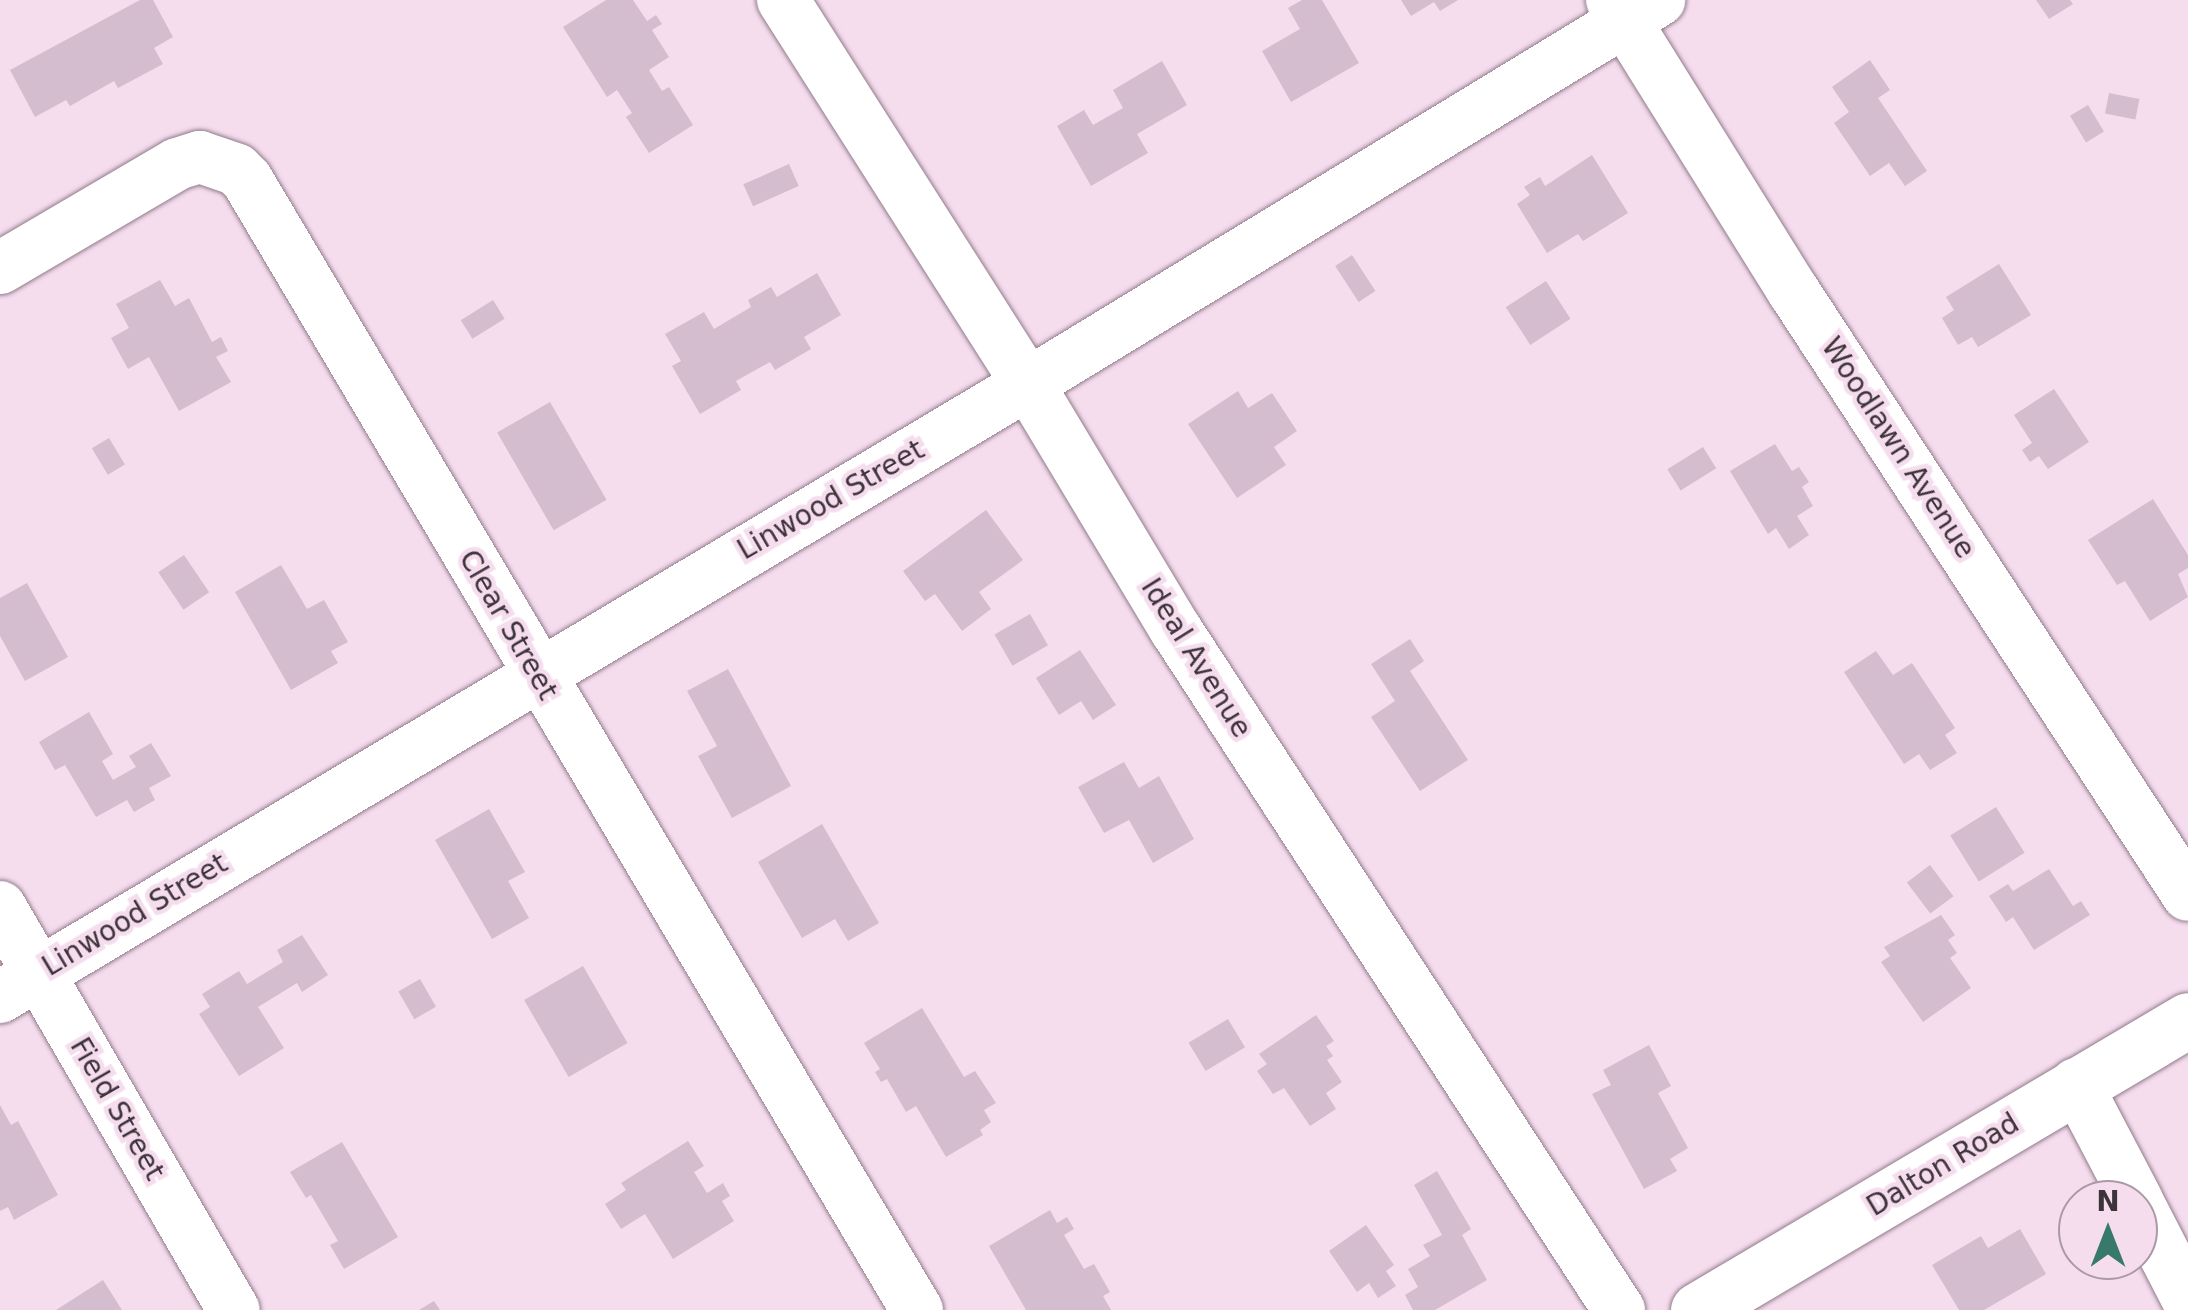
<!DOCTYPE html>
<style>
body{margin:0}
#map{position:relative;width:2188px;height:1310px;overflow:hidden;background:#f5ddee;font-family:"DejaVu Sans",sans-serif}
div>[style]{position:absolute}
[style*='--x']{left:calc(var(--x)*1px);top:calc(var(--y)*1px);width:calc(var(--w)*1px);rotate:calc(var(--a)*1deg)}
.building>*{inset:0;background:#d4bdce;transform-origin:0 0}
.roads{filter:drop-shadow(0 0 2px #917b8b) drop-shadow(0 0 2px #917b8b)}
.street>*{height:52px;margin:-26px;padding:0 26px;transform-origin:26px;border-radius:26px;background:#fff}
.secondary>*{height:55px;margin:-27.5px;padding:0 27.5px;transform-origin:27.5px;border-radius:27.5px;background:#fff}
span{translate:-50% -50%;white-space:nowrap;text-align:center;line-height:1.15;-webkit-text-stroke:9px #f5ddee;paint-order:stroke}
.street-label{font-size:28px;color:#3d333a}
.north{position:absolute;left:2058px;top:1180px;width:100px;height:100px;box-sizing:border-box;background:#f5ddee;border:2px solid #ab99a6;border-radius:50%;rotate:0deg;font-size:28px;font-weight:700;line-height:40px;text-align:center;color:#3d333a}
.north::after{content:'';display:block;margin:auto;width:35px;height:45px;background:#387a6a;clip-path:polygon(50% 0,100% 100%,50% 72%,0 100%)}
</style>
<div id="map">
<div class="building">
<i style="clip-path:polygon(140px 0,153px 0,173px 37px,154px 48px,163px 64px,118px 88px,114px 81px,70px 106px,66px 100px,35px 117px,10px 70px)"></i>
<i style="clip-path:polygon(606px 0,633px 0,647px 21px,656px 15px,662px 24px,652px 30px,669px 57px,649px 70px,662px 91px,669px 87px,693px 125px,649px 153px,626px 117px,632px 113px,617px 90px,607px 97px,563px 27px)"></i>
<i style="clip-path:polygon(1302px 0,1322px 0,1359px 63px,1291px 102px,1262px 51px,1300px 29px,1288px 8px)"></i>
<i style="clip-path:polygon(1401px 0,1458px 0,1440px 11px,1434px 2px,1411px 16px)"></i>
<i style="clip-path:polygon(2036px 0,2070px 0,2073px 4px,2049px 19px)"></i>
<i style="clip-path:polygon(1870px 60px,1890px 90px,1878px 98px,1927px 171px,1905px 186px,1889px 163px,1870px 176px,1834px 123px,1849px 112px,1832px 87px)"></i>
<i style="clip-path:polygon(1162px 61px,1187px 105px,1137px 134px,1148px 153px,1091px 186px,1057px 126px,1084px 110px,1093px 125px,1123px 108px,1113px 90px)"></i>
<i style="left:2109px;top:93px;width:31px;height:21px;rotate:11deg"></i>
<i style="left:2088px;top:105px;width:31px;height:21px;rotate:59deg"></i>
<i style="clip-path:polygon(1592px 155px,1628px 213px,1583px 241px,1578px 234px,1547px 253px,1517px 204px,1530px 195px,1524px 187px,1540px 177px,1545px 186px)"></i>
<i style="left:789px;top:164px;width:24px;height:50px;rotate:66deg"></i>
<i style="left:1352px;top:255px;width:43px;height:20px;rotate:57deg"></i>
<i style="clip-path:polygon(1999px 264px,2031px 315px,1978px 347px,1972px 337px,1958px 345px,1942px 318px,1954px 310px,1946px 297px)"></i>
<i style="clip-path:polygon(817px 273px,841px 315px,804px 337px,811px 349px,775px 370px,770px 362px,736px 381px,741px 390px,700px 414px,672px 366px,681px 361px,665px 334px,704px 312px,714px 329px,751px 307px,748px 300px,771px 287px,777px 297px)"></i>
<i style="clip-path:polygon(160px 280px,175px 306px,189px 298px,212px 342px,221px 337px,228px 351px,216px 357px,231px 382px,179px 411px,149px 357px,128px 369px,111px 338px,129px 328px,116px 304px)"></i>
<i style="left:1546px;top:281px;width:45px;height:48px;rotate:57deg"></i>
<i style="left:493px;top:300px;width:22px;height:38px;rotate:58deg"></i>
<i style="clip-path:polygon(2054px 389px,2089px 442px,2048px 469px,2039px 456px,2030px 462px,2022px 450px,2032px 443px,2014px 415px)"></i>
<i style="clip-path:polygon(1238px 391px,1248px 408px,1272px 393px,1297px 431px,1274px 447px,1286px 465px,1237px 498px,1188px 424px)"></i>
<i style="left:550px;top:402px;width:113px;height:61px;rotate:60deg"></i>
<i style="left:109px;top:438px;width:31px;height:20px;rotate:59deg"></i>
<i style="clip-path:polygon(1775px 444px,1792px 471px,1799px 467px,1809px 482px,1802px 487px,1813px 506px,1797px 516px,1809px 535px,1789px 549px,1776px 528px,1768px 534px,1730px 471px)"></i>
<i style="left:1703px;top:447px;width:25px;height:42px;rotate:58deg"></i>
<i style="clip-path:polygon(2153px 499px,2188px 555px,2188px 568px,2178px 574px,2188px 597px,2150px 621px,2125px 581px,2117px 585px,2088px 540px)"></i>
<i style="clip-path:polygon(986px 510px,1023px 560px,979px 592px,991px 609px,962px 631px,935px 594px,925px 601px,903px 571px)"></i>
<i style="left:184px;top:555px;width:45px;height:31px;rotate:56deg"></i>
<i style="clip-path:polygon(281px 565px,307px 609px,324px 600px,348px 642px,331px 651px,338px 663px,291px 690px,235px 592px)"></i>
<i style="clip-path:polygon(27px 583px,68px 657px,25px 681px,0 636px,0 598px)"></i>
<i style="left:1030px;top:614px;width:36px;height:41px;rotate:60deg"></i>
<i style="clip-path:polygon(1410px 639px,1424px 661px,1410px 671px,1468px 760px,1420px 791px,1371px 717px,1395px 701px,1371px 664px)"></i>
<i style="clip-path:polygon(1080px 650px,1116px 705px,1093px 720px,1081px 701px,1059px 715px,1036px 678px)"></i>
<i style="clip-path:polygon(1876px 651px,1893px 675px,1912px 663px,1955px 728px,1945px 735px,1957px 753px,1930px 770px,1919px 754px,1904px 764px,1844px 672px)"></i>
<i style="clip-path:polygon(728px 669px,791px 786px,732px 818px,698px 756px,717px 746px,687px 691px)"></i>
<i style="clip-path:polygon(89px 712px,113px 754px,102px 761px,113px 780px,136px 767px,129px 756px,151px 743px,171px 776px,149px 788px,155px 800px,134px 812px,127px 800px,96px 817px,65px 765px,55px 770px,39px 742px)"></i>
<i style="clip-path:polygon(1124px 762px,1139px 788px,1159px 776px,1194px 839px,1153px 863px,1129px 820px,1104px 833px,1078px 787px)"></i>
<i style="left:1996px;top:807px;width:54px;height:54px;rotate:58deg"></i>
<i style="clip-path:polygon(489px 809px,525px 872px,508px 881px,529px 918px,492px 939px,435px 840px)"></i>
<i style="clip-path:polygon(822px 824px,879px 923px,848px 941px,835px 919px,802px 938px,758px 862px)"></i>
<i style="left:1930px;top:865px;width:39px;height:29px;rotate:53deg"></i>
<i style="clip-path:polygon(2049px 869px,2073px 906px,2081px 901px,2090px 915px,2034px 950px,2013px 917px,2006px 922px,1989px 896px,2008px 884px,2013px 891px)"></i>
<i style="clip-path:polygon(1941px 915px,1955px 935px,1948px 940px,1957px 953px,1950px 958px,1971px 988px,1923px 1022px,1881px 962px,1890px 956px,1884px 947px)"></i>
<i style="clip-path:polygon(302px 935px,328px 975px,302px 992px,297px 983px,258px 1007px,284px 1048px,239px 1076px,199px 1014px,210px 1007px,202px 994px,239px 971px,247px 984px,283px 962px,277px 950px)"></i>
<i style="left:583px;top:966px;width:89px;height:68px;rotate:60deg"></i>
<i style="left:420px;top:979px;width:32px;height:25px;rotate:60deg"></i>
<i style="clip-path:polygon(922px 1008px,964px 1077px,975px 1071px,996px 1103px,984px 1110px,991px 1122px,980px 1130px,983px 1135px,946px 1157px,916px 1106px,906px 1112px,887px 1079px,881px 1082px,875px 1072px,880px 1069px,864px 1043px)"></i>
<i style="clip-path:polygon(1316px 1015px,1334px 1041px,1326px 1046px,1333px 1056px,1327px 1060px,1342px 1082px,1326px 1093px,1336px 1109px,1310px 1126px,1284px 1088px,1273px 1094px,1257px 1071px,1267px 1064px,1259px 1054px)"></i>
<i style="left:1228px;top:1019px;width:33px;height:46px;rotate:59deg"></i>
<i style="clip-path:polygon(1649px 1045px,1671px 1086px,1658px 1093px,1688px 1148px,1670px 1159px,1677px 1171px,1644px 1189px,1592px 1094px,1611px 1085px,1603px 1070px)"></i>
<i style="clip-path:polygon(0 1105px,11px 1125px,18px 1121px,58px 1195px,14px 1220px,8px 1207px,0 1211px)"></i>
<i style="clip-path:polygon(688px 1141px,704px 1166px,694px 1172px,707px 1193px,723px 1183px,730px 1196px,722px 1201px,734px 1221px,673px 1259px,645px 1214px,621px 1229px,605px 1204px,626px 1190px,621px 1183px)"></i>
<i style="clip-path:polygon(342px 1142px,398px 1237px,344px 1269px,330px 1245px,338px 1241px,311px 1195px,306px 1198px,290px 1172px)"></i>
<i style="clip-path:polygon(1437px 1171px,1471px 1229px,1462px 1235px,1487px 1280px,1435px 1310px,1413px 1310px,1405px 1295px,1418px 1287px,1408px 1269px,1430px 1256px,1423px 1245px,1442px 1235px,1414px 1185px)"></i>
<i style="clip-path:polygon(1050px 1210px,1057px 1223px,1067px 1217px,1074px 1229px,1064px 1235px,1084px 1269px,1094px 1264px,1110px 1292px,1103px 1296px,1111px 1310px,1026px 1310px,989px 1246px)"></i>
<i style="clip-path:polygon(1366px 1225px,1394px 1265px,1386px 1271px,1396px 1286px,1378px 1298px,1369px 1283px,1357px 1292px,1329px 1251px)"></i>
<i style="clip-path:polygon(2020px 1229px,2046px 1274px,1984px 1310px,1959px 1310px,1932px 1265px,1981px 1236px,1988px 1248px)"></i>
<i style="clip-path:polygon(103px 1280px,122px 1310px,56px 1310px)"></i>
<i style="clip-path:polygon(434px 1301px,440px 1310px,419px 1310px)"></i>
</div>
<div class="roads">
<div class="street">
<i style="--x:783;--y:0;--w:456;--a:57.5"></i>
<i style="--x:1028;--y:384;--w:287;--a:59"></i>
<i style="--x:1176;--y:630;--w:812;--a:56.92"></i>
<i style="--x:1612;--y:0;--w:344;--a:58.1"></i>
<i style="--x:1794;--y:292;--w:720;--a:56.84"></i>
<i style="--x:0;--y:268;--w:205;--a:-30.4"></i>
<i style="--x:177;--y:164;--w:24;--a:-17"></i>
<i style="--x:200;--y:157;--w:39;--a:19"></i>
<i style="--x:237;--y:170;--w:14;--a:45"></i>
<i style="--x:247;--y:180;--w:1314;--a:59.34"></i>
<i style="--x:0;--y:907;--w:466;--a:59.9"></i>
<i style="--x:0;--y:997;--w:1197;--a:-30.81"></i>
<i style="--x:1028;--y:384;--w:739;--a:-31.32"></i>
<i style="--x:2076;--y:1084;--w:131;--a:62.3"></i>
<i style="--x:2138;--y:1203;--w:109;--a:62.7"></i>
</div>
<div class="secondary">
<i style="--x:1698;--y:1310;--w:569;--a:-30.62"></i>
</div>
</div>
<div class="street-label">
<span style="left:1898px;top:448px;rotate:57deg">Woodlawn Avenue</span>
<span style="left:831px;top:500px;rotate:-30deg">Linwood Street</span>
<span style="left:508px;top:625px;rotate:60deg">Clear Street</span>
<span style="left:1196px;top:658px;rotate:58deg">Ideal Avenue</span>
<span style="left:135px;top:915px;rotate:-31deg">Linwood Street</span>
<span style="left:117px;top:1109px;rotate:60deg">Field Street</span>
<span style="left:1943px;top:1165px;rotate:-31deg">Dalton Road</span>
</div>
<div class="north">N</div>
</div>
